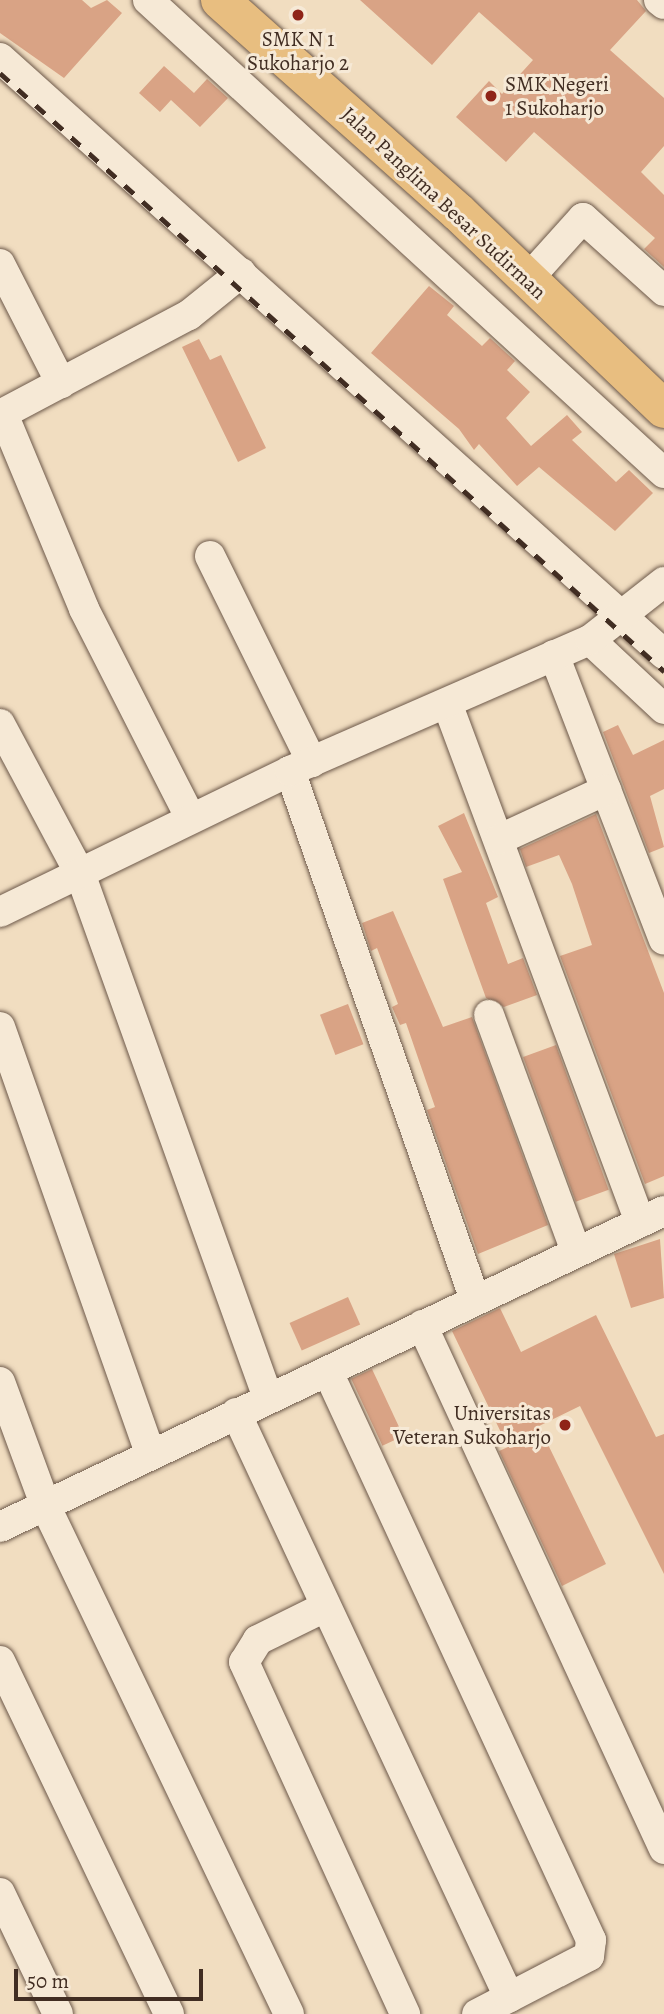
<!DOCTYPE html>
<style>
body{margin:0}
#map{position:relative;width:664px;height:2014px;overflow:hidden;background:#f1ddc0;font-family:Alegreya,serif}
div>[style]{position:absolute}
[style*='--x']{left:calc(var(--x)*1px);top:calc(var(--y)*1px);width:calc(var(--w)*1px);rotate:calc(var(--a)*1deg)}
.building>*{inset:0;background:#d9a385;transform-origin:0 0}
.roads{filter:drop-shadow(0 0 2px #6d594a) drop-shadow(0 0 2px #6d594a)}
.minor>*{height:30px;margin:-15px;padding:0 15px;transform-origin:15px;border-radius:15px;background:#f6e9d6}
.major>*{height:38px;margin:-19px;padding:0 19px;transform-origin:19px;border-radius:19px;background:#e8be80}
.rail>*{height:5px;margin-top:-2.5px;transform-origin:0;background:repeating-linear-gradient(90deg,#412d22 0 12px,transparent 0 24px)}
.dots>*{width:19px;height:19px;translate:-50% -50%;box-sizing:border-box;border:4px solid #f6e9d6;border-radius:50%}
span{translate:-50% -50%;white-space:nowrap;text-align:center;line-height:1.15;-webkit-text-stroke:6px #f6e9d6;paint-order:stroke}
.poi-label{font-size:21px;color:#412d22}
.left{translate:0 -50%;text-align:left}
.right{translate:-100% -50%;text-align:right}
.street-label{font-size:21px;color:#412d22}
.scale{position:absolute;left:14px;top:1969px;width:189px;height:32px;box-sizing:border-box;border:4px solid #412d22;border-top:0;padding-left:9px;font-size:21px;line-height:24px;white-space:nowrap;color:#412d22;-webkit-text-stroke:5px #f6e9d6;paint-order:stroke}
</style>
<div id="map">
<div class="building">
<i style="clip-path:polygon(0 0,82px 0,91px 8px,107px 0,122px 13px,64px 78px,0 33px)"></i>
<i style="clip-path:polygon(360px 0,637px 0,646px 11px,610px 50px,664px 98px,664px 146px,641px 172px,664px 195px,664px 267px,644px 249px,655px 238px,534px 132px,506px 162px,456px 117px,489px 81px,502px 94px,533px 60px,479px 12px,432px 65px)"></i>
<i style="clip-path:polygon(164px 66px,194px 93px,207px 79px,228px 98px,200px 127px,171px 100px,160px 112px,139px 93px)"></i>
<i style="clip-path:polygon(429px 286px,454px 306px,447px 315px,482px 346px,490px 338px,515px 361px,507px 370px,530px 392px,506px 418px,531px 446px,567px 415px,582px 432px,572px 440px,616px 482px,629px 470px,653px 493px,615px 531px,539px 467px,517px 486px,479px 444px,474px 450px,459px 429px,371px 353px)"></i>
<i style="clip-path:polygon(199px 339px,210px 360px,221px 355px,266px 448px,238px 462px,182px 347px)"></i>
<i style="clip-path:polygon(618px 725px,633px 755px,664px 740px,664px 789px,650px 796px,664px 847px,649px 853px,603px 732px)"></i>
<i style="clip-path:polygon(464px 813px,498px 897px,486px 903px,508px 964px,523px 958px,537px 995px,504px 1007px,486px 998px,443px 879px,462px 872px,438px 826px)"></i>
<i style="clip-path:polygon(596px 814px,664px 993px,664px 1176px,645px 1184px,560px 956px,592px 945px,572px 884px,559px 855px,526px 867px,520px 849px)"></i>
<i style="clip-path:polygon(393px 911px,443px 1027px,472px 1017px,548px 1225px,478px 1254px,427px 1110px,435px 1107px,406px 1023px,400px 1025px,392px 1007px,398px 1004px,377px 948px,371px 951px,362px 923px)"></i>
<i style="left:348px;top:1004px;width:43px;height:30px;rotate:69deg"></i>
<i style="left:556px;top:1045px;width:154px;height:35px;rotate:70deg"></i>
<i style="clip-path:polygon(660px 1239px,664px 1298px,631px 1308px,614px 1254px)"></i>
<i style="left:348px;top:1297px;width:30px;height:64px;rotate:66deg"></i>
<i style="clip-path:polygon(500px 1308px,521px 1352px,596px 1315px,656px 1437px,664px 1434px,664px 1574px,580px 1406px,539px 1426px,606px 1564px,562px 1586px,499px 1451px,508px 1447px,452px 1331px)"></i>
<i style="left:372px;top:1369px;width:74px;height:23px;rotate:65deg"></i>
</div>
<div class="roads">
<div class="minor">
<i style="--x:148;--y:0;--w:700;--a:42.51"></i>
<i style="--x:659;--y:0;--w:6;--a:39"></i>
<i style="--x:0;--y:58;--w:892;--a:41.91"></i>
<i style="--x:0;--y:264;--w:134;--a:62.9"></i>
<i style="--x:528;--y:279;--w:82;--a:-48"></i>
<i style="--x:583;--y:218;--w:109;--a:42"></i>
<i style="--x:3;--y:414;--w:211;--a:67.4"></i>
<i style="--x:84;--y:609;--w:233;--a:63"></i>
<i style="--x:0;--y:415;--w:214;--a:-27.9"></i>
<i style="--x:189;--y:315;--w:67;--a:-38.9"></i>
<i style="--x:210;--y:556;--w:230;--a:63.7"></i>
<i style="--x:590;--y:640;--w:101;--a:43"></i>
<i style="--x:554;--y:655;--w:305;--a:68.9"></i>
<i style="--x:447;--y:703;--w:554;--a:69.6"></i>
<i style="--x:0;--y:724;--w:172;--a:61.9"></i>
<i style="--x:81;--y:876;--w:554;--a:70.29"></i>
<i style="--x:290;--y:771;--w:557;--a:70.72"></i>
<i style="--x:500;--y:839;--w:117;--a:-24.8"></i>
<i style="--x:0;--y:912;--w:322;--a:-25.9"></i>
<i style="--x:290;--y:771;--w:327;--a:-23.6"></i>
<i style="--x:590;--y:640;--w:94;--a:-38.1"></i>
<i style="--x:489;--y:1015;--w:252;--a:69.8"></i>
<i style="--x:0;--y:1027;--w:453;--a:70.6"></i>
<i style="--x:422;--y:1325;--w:577;--a:65.21"></i>
<i style="--x:328;--y:1372;--w:626;--a:65.15"></i>
<i style="--x:591;--y:1940;--w:16;--a:97"></i>
<i style="--x:589;--y:1956;--w:126;--a:152.6"></i>
<i style="--x:0;--y:1382;--w:133;--a:69.8"></i>
<i style="--x:46;--y:1507;--w:562;--a:64.39"></i>
<i style="--x:236;--y:1413;--w:645;--a:64.95"></i>
<i style="--x:0;--y:1527;--w:735;--a:-25.45"></i>
<i style="--x:325;--y:1607;--w:75;--a:153.8"></i>
<i style="--x:258;--y:1640;--w:26;--a:122"></i>
<i style="--x:244;--y:1662;--w:387;--a:65.4"></i>
<i style="--x:0;--y:1661;--w:391;--a:64.4"></i>
<i style="--x:0;--y:1893;--w:134;--a:64.4"></i>
</div>
<div class="major">
<i style="--x:220;--y:0;--w:319;--a:41.7"></i>
<i style="--x:458;--y:212;--w:285;--a:43.7"></i>
</div>
</div>
<div class="rail">
<i style="--x:0;--y:73;--w:894;--a:42.01"></i>
</div>
<div class="dots">
<i style="left:298px;top:15px;background:#8f2418"></i>
<i style="left:491px;top:96px;background:#8f2418"></i>
<i style="left:565px;top:1425px;background:#8f2418"></i>
</div>
<div class="poi-label">
<span style="left:298px;top:51px">SMK N 1<br>Sukoharjo 2</span>
<span class="left" style="left:505px;top:96px">SMK Negeri<br>1 Sukoharjo</span>
<span class="right" style="left:551px;top:1425px">Universitas<br>Veteran Sukoharjo</span>
</div>
<div class="street-label">
<span style="left:444px;top:203px;rotate:43deg">Jalan Panglima Besar Sudirman</span>
</div>
<div class="scale">50 m</div>
</div>
